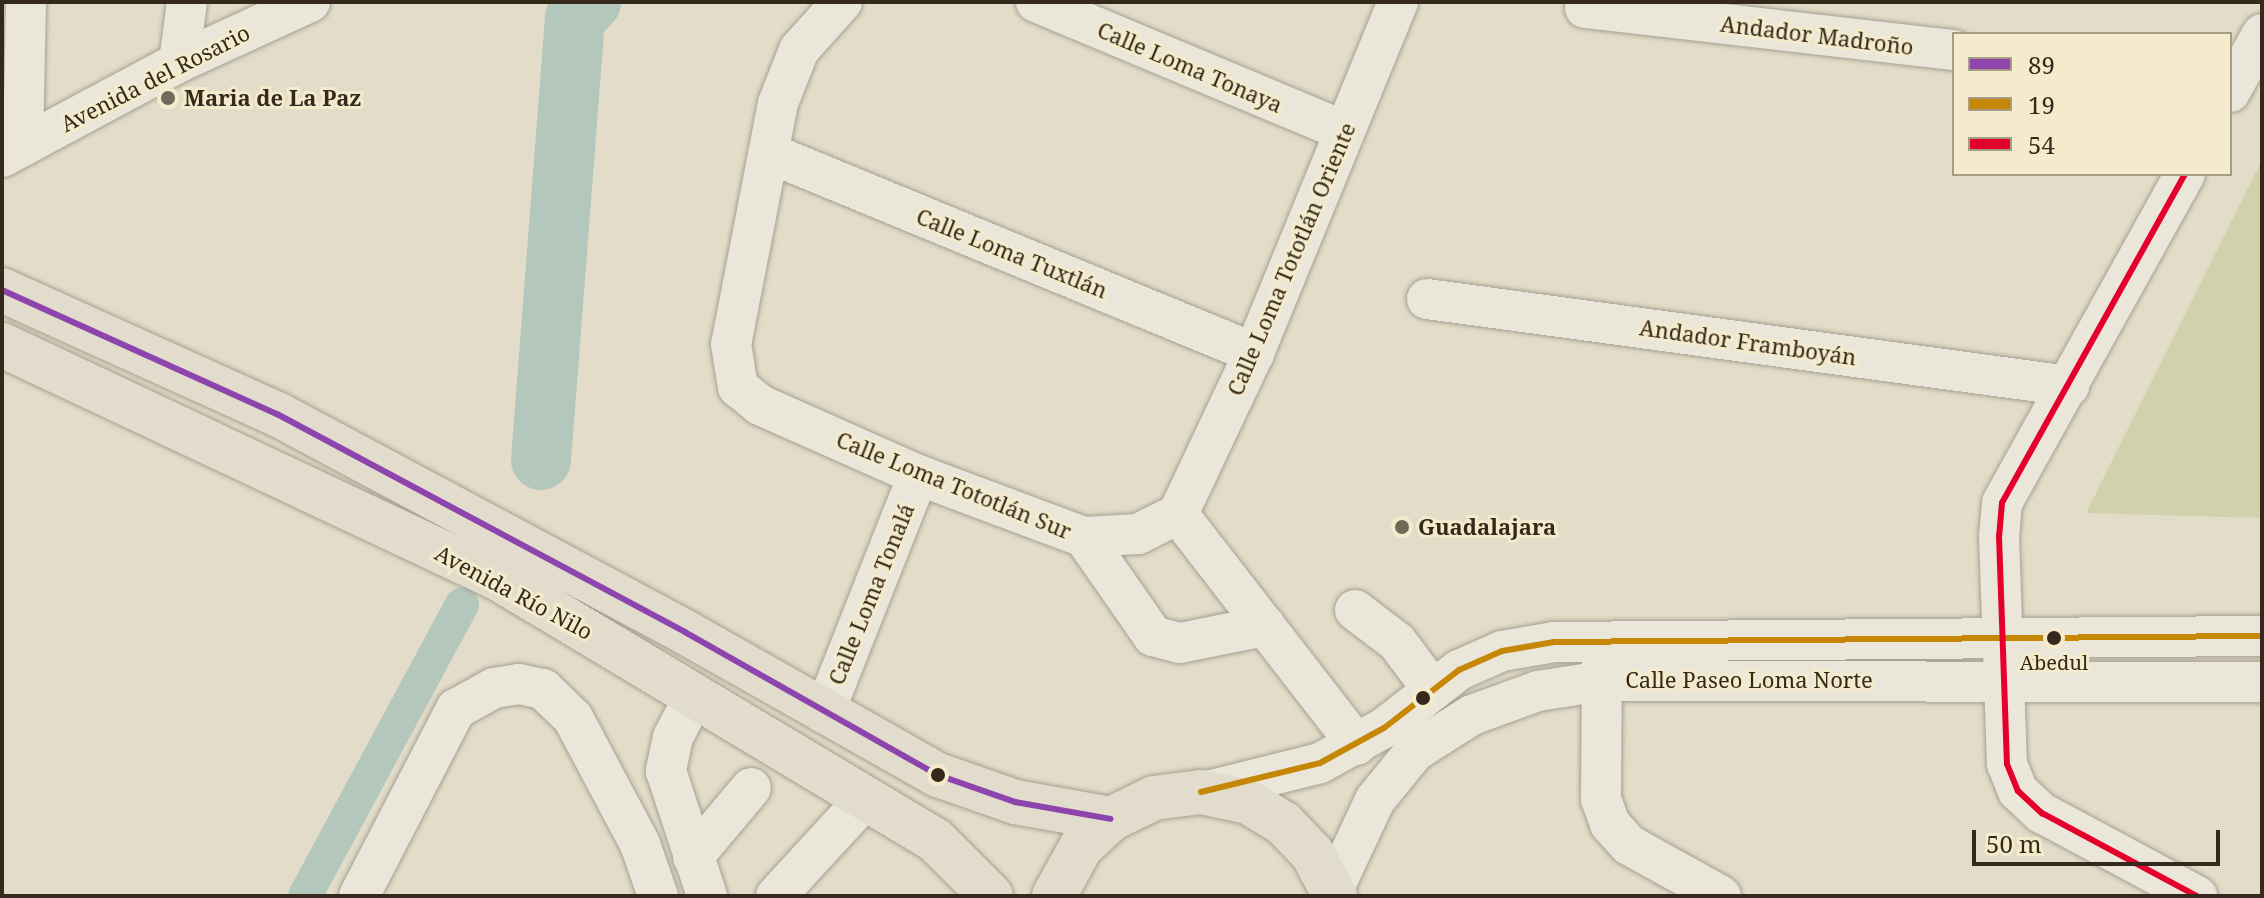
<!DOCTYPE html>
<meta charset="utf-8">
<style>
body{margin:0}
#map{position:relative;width:2264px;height:898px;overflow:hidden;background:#e2dcc8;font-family:"Noto Serif",serif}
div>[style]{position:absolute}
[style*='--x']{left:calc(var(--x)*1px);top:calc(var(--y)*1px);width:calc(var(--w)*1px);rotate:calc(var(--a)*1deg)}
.green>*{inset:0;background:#cfd2aa}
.canal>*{height:34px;margin:-17px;padding:0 17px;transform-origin:17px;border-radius:17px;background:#b4c7bc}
.river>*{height:60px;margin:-30px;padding:0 30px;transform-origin:30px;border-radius:30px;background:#b4c7bc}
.roads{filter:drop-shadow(0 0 2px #a6a092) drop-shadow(0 0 2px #a6a092)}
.minor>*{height:40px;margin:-20px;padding:0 20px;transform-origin:20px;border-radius:20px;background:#eae6da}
.major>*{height:44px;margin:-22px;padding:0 22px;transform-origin:22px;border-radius:22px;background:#e1dccb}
.bus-1>*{height:6px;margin:-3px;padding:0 3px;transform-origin:3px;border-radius:3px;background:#8e44ad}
.bus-2>*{height:6px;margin:-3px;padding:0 3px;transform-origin:3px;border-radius:3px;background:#c68707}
.bus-3>*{height:6px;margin:-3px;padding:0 3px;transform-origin:3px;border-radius:3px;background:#e4002b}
.dots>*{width:22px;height:22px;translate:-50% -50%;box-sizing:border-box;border:4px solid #f4ebcc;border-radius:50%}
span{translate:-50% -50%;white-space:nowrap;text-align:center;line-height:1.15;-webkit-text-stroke:6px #f4ebcc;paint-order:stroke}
.bus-label{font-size:20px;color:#34291b}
.street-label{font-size:22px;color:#34291b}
.poi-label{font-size:22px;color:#34291b;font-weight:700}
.left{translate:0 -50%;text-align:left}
.frame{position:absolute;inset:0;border:4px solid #34291b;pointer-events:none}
.legend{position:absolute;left:1952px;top:32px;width:280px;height:144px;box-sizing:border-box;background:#f4ebcc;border:2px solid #a79d85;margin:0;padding:10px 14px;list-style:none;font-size:24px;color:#34291b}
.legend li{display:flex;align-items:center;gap:16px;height:40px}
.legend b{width:40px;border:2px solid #a79d85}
.scale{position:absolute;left:1972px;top:830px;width:248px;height:36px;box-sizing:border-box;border:4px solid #34291b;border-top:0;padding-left:10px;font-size:24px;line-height:28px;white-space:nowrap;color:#34291b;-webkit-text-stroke:6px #f4ebcc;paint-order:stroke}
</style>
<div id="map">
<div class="green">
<i style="clip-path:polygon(2262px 160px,2262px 518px,2086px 513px)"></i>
</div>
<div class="canal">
<i style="--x:305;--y:896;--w:331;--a:-61.7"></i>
</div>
<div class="river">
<i style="--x:541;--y:460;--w:443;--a:-85.6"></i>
<i style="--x:575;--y:18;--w:23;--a:-45"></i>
</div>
<div class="roads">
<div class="minor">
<i style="--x:842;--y:2;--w:64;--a:131.9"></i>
<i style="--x:799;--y:50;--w:57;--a:111.6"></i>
<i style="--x:778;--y:103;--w:246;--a:101"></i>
<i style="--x:731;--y:344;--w:44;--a:80.8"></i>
<i style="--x:738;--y:387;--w:28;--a:39"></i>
<i style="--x:760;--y:405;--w:173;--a:23.9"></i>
<i style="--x:918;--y:475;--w:177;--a:20.5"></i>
<i style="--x:1084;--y:537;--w:54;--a:-3.2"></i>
<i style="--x:1138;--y:534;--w:45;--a:-26.6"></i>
<i style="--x:1036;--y:2;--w:334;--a:22.7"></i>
<i style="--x:1585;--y:8;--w:371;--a:6.5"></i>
<i style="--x:179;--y:62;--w:61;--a:-82.4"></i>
<i style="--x:2230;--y:92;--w:66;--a:-61.1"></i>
<i style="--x:23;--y:146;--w:144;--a:-88.8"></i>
<i style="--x:769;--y:153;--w:525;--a:22.41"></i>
<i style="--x:2;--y:157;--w:201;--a:-28.2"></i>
<i style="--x:179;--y:62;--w:144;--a:-24.6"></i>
<i style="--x:2185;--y:174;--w:376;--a:119.1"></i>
<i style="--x:2002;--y:503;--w:33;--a:95"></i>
<i style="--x:1999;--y:536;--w:228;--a:88"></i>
<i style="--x:2007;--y:764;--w:29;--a:68"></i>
<i style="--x:2018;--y:791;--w:33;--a:43"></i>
<i style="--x:2042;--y:813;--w:176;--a:28.2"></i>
<i style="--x:1427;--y:299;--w:648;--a:7.72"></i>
<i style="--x:1178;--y:514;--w:178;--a:-64.7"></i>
<i style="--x:1254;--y:353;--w:379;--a:-67.7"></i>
<i style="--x:1178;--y:514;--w:292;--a:52.2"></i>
<i style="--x:1084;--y:537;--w:121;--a:55.1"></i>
<i style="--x:1153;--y:636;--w:28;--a:15"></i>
<i style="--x:1180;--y:643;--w:87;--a:-11.3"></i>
<i style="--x:1355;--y:610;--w:53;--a:37.3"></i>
<i style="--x:1397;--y:642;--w:60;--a:53.1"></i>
<i style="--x:1602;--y:653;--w:146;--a:90.4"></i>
<i style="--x:1601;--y:799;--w:27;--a:70"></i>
<i style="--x:1610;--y:824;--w:28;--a:48"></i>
<i style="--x:1629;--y:845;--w:105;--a:29"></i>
<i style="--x:695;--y:695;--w:47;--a:117.6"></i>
<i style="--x:673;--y:737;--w:35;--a:102"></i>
<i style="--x:666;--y:771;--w:132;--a:71.8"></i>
<i style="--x:824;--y:713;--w:256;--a:-68.4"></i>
<i style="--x:1204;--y:792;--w:120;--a:-14"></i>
<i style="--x:1320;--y:763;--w:73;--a:-28.7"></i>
<i style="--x:1384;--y:728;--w:95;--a:-37.7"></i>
<i style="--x:1459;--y:670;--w:47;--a:-23.8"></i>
<i style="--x:1502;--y:651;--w:53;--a:-9.8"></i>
<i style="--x:1554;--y:642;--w:708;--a:-0.49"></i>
<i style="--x:693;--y:857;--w:90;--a:-50"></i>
<i style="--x:1333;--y:890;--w:99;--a:-65"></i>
<i style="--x:1375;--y:800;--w:63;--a:-50.8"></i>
<i style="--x:1415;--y:751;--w:67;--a:-32.3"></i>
<i style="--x:1472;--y:715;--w:70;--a:-20"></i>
<i style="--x:1538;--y:691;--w:65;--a:-8.9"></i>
<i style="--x:1602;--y:681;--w:660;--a:0.09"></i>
<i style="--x:359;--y:896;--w:211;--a:-62.6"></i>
<i style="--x:456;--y:709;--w:43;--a:-28.9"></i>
<i style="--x:494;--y:688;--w:25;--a:-9"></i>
<i style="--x:519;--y:684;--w:25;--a:12"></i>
<i style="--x:543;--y:689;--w:42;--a:44"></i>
<i style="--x:573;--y:718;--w:143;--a:62"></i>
<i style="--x:640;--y:844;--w:55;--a:70.9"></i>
<i style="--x:776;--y:896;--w:133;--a:-47.4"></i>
</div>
<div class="major">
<i style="--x:2;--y:290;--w:302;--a:24.3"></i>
<i style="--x:277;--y:414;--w:463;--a:28.1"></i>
<i style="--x:685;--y:632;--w:291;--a:29.5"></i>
<i style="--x:938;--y:775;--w:82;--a:19.3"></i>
<i style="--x:1015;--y:802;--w:97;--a:10"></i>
<i style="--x:2;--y:345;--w:549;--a:25.21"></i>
<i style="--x:499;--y:579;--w:508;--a:30.91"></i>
<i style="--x:935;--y:840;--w:79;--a:45"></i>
<i style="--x:1054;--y:896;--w:56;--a:-61.1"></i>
<i style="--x:1081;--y:847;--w:41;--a:-43"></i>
<i style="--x:1111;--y:819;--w:48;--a:-26"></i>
<i style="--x:1154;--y:798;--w:47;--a:-7.3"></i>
<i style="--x:1201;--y:792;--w:48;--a:12"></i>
<i style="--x:1248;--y:802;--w:41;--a:31"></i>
<i style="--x:1283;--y:823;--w:42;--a:46"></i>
<i style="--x:1312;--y:853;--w:49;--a:61.9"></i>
</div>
</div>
<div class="bus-1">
<i style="--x:2;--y:290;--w:302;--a:24.3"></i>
<i style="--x:277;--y:414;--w:463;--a:28.1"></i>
<i style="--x:685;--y:632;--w:291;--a:29.5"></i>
<i style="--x:938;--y:775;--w:82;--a:19.3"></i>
<i style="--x:1015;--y:802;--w:97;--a:10"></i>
</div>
<div class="bus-2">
<i style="--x:1201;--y:792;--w:122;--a:-13.7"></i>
<i style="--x:1320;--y:763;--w:73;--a:-28.7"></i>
<i style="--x:1384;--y:728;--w:95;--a:-37.7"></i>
<i style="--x:1459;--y:670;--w:47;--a:-23.8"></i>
<i style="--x:1502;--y:651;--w:53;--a:-9.8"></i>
<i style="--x:1554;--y:642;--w:708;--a:-0.49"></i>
</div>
<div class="bus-3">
<i style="--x:2185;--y:174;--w:376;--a:119.1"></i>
<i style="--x:2002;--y:503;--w:33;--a:95"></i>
<i style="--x:1999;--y:536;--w:228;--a:88"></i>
<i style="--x:2007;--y:764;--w:29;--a:68"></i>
<i style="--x:2018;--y:791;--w:33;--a:43"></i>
<i style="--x:2042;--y:813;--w:176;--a:28.2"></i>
</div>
<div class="dots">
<i style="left:168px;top:98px;background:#716858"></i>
<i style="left:1402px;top:527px;background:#716858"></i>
<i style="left:2054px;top:638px;background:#34291b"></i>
<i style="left:1423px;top:698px;background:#34291b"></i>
<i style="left:938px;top:775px;background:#34291b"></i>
</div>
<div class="bus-label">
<span style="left:2054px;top:662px">Abedul</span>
</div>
<div class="street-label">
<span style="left:1817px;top:35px;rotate:7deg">Andador Madroño</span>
<span style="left:1190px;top:67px;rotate:23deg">Calle Loma Tonaya</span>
<span style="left:155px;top:78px;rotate:-27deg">Avenida del Rosario</span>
<span style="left:1012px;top:253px;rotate:22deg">Calle Loma Tuxtlán</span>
<span style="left:1291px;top:259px;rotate:-67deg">Calle Loma Tototlán Oriente</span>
<span style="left:1748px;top:342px;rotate:8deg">Andador Framboyán</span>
<span style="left:954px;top:485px;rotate:22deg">Calle Loma Tototlán Sur</span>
<span style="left:514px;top:592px;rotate:28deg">Avenida Río Nilo</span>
<span style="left:871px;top:594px;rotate:-68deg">Calle Loma Tonalá</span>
<span style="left:1749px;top:680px">Calle Paseo Loma Norte</span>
</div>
<div class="poi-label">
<span class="left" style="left:184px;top:98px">Maria de La Paz</span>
<span class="left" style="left:1418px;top:527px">Guadalajara</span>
</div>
<div class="frame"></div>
<ul class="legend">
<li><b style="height:10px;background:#8e44ad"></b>89</li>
<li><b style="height:10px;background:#c68707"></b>19</li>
<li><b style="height:10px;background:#e4002b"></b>54</li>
</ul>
<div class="scale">50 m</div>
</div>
